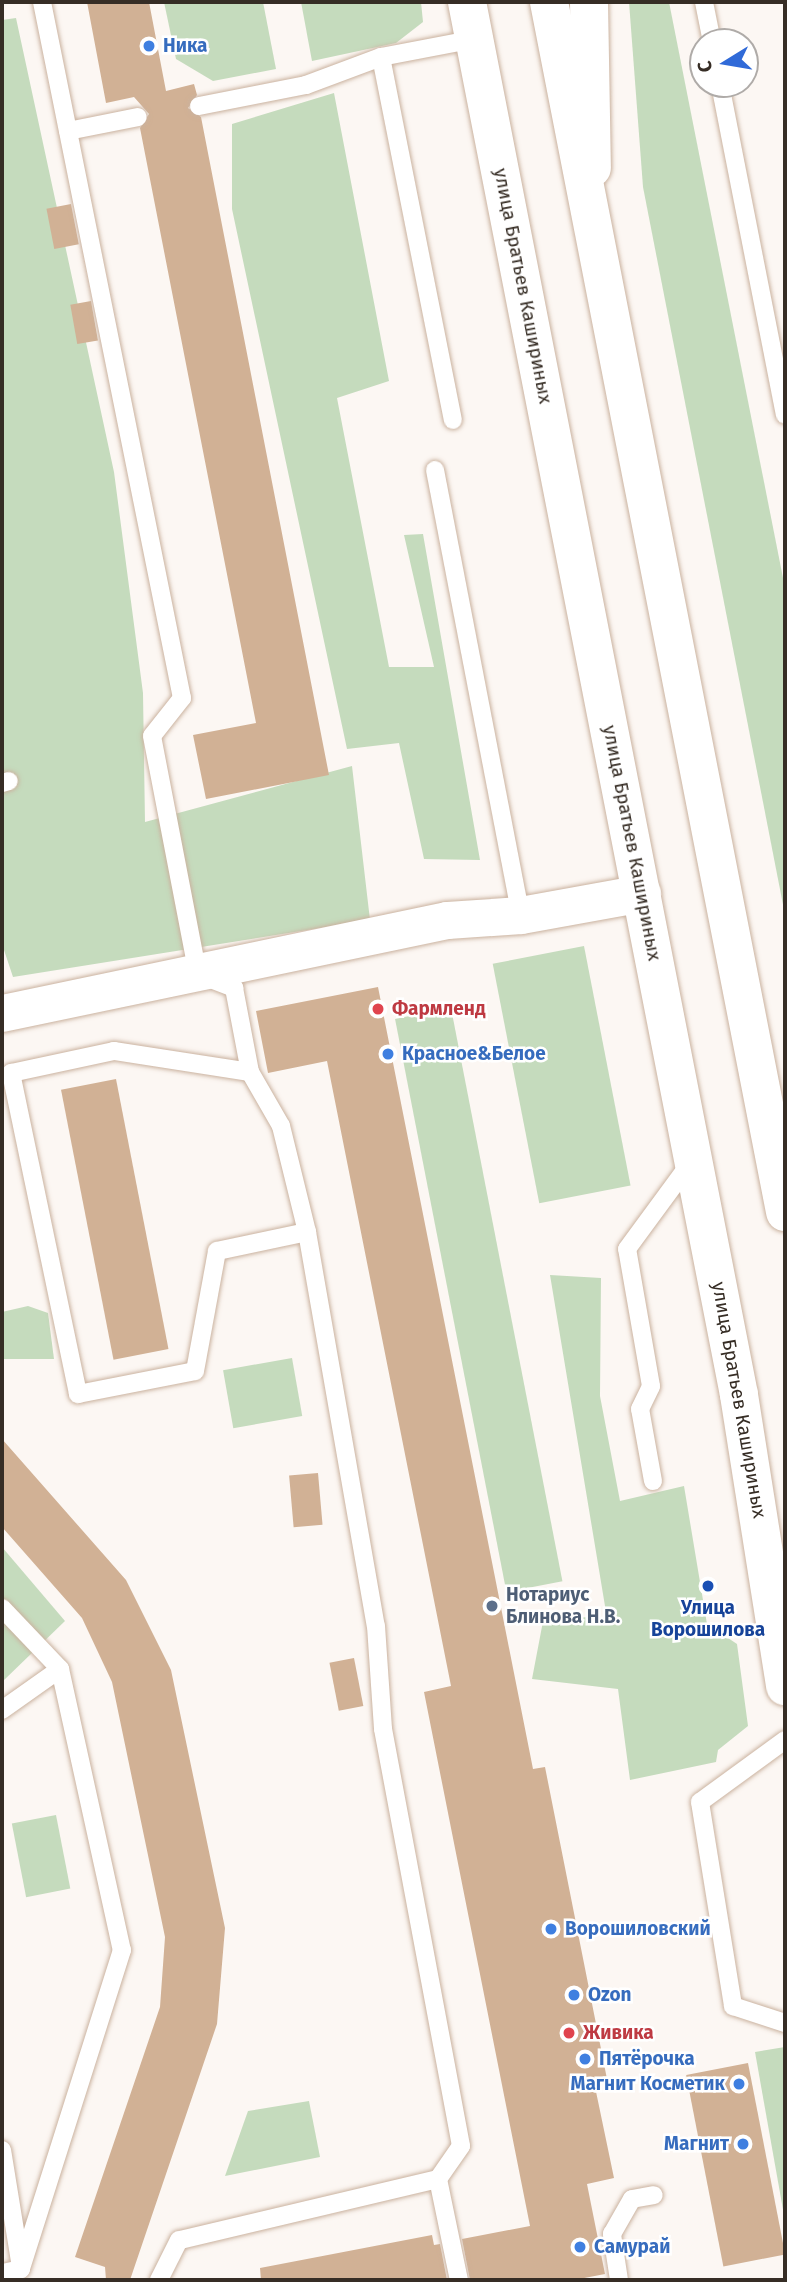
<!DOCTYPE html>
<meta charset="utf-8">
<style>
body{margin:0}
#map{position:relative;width:787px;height:2282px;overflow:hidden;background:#fcf7f3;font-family:"Fira Sans",sans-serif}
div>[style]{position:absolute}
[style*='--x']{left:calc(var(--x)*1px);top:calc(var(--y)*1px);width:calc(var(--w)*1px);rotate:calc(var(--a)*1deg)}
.green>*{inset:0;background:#c5dbbd;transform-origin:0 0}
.building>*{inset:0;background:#d1b195;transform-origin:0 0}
.roads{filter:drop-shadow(0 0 2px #cab29f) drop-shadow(0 0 2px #cab29f)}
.service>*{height:18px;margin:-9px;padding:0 9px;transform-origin:9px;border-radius:9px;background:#fff}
.minor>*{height:37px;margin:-18.5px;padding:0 18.5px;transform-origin:18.5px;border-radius:18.5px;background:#fff}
.secondary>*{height:38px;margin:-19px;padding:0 19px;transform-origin:19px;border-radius:19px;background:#fff}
.primary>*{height:38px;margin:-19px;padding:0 19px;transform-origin:19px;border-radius:19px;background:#fff}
.dots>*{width:19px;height:19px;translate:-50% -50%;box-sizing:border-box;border:4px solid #fff;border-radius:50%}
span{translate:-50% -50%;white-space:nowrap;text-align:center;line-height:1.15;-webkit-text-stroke:5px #fff;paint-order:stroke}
.shop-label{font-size:19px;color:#366cbe;font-weight:700}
.left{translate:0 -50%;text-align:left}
.right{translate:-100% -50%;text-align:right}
.street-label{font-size:19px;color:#362d25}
.health-label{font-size:19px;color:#be3a42;font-weight:700}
.service-label{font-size:19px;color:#4e5e75;font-weight:700}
.transit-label{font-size:19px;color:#164399;font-weight:700}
.frame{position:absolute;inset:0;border:4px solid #362d25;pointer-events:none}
.north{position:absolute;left:689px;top:28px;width:70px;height:70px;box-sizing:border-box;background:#fff;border:2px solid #afaba8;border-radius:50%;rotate:259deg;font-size:19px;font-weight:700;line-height:28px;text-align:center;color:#362d25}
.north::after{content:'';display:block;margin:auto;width:24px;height:32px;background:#306ad8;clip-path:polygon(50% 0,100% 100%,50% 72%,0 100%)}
</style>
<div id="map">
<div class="green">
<i style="clip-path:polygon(164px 2px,263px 2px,276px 69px,213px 81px,176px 59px)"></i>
<i style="clip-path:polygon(301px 2px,421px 2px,423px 22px,396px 43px,312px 61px)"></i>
<i style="clip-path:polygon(629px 2px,669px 2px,785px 588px,785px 915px,643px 187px)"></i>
<i style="clip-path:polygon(16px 18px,114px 472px,143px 693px,145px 822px,352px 766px,370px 920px,13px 977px,2px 944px,2px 20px)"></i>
<i style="clip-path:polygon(334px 93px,389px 381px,337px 398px,389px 667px,434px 667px,404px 535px,423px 534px,480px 860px,424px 859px,399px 743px,347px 749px,232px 209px,232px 124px)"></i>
<i style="left:584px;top:946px;width:244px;height:93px;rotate:79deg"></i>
<i style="left:451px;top:1008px;width:584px;height:57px;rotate:79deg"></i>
<i style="clip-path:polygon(550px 1275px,601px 1278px,600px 1396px,620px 1501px,684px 1486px,707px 1624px,737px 1644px,748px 1726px,718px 1750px,716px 1762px,630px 1780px,618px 1689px,532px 1679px,544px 1616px,607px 1618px)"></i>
<i style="clip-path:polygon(28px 1306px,48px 1313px,54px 1359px,2px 1359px,2px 1312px)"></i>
<i style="left:292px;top:1358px;width:59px;height:70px;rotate:80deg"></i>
<i style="clip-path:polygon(2px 1547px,65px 1621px,2px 1682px)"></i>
<i style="left:56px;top:1815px;width:75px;height:45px;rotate:79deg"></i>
<i style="clip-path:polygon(785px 2047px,785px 2221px,755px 2052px)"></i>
<i style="clip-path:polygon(309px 2101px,320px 2157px,225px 2176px,248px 2111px)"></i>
</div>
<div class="building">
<i style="clip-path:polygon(87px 2px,149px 2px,166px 91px,194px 84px,197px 95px,188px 108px,201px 117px,329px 775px,206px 799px,193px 735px,256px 723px,140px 128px,149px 114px,134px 97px,106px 103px)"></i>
<i style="left:71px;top:204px;width:41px;height:25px;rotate:79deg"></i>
<i style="left:91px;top:301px;width:40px;height:21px;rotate:80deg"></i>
<i style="clip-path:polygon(378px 987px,533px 1769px,545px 1767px,607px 2079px,594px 2082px,614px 2178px,587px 2184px,605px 2274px,574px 2280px,470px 2280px,462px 2239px,530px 2226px,424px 1692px,451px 1686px,327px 1061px,268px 1073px,256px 1011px)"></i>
<i style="left:116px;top:1079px;width:275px;height:56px;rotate:79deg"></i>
<i style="clip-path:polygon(2px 1439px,126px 1580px,171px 1670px,225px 1928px,217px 2024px,130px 2280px,106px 2280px,105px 2267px,75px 2257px,160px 2007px,165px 1937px,112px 1682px,82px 1618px,2px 1527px)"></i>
<i style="left:318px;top:1473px;width:52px;height:29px;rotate:85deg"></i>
<i style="left:354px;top:1658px;width:49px;height:25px;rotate:79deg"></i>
<i style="left:748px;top:2063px;width:195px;height:63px;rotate:79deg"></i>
<i style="clip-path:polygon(432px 2235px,434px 2245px,440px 2244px,447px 2280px,261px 2280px,260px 2268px)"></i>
</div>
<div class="roads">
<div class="service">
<i style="--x:42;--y:2;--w:710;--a:78.63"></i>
<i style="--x:182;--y:698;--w:48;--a:128.3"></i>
<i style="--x:152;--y:736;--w:242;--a:79.1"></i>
<i style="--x:198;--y:974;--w:39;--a:21"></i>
<i style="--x:234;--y:988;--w:86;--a:79.2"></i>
<i style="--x:250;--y:1072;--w:62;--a:60.1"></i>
<i style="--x:281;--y:1126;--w:109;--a:76.2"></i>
<i style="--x:307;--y:1232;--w:400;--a:80.1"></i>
<i style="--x:376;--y:1626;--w:103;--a:86.1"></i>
<i style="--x:383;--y:1729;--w:424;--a:79.4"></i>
<i style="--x:461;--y:2146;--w:40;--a:124.9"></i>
<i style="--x:438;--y:2179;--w:266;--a:166.7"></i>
<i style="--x:179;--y:2240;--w:45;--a:116.6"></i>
<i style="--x:704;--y:2;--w:41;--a:78.7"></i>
<i style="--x:381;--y:57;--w:370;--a:78.8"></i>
<i style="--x:720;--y:84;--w:337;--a:78.9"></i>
<i style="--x:199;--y:106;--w:109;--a:-11.1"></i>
<i style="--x:306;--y:85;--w:80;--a:-20.5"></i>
<i style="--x:381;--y:57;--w:96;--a:-10.8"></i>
<i style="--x:68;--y:131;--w:71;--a:-11.3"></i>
<i style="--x:435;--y:470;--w:453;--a:79.1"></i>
<i style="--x:2;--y:783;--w:7;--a:-16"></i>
<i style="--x:250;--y:1072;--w:138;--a:-171.2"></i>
<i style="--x:114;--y:1051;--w:105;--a:167.9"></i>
<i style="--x:11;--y:1073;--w:328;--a:78.2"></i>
<i style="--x:78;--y:1394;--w:119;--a:-11.1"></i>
<i style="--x:195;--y:1371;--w:122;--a:-79.6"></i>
<i style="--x:217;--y:1251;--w:92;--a:-11.9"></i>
<i style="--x:653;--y:1481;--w:73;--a:-100.2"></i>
<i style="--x:640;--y:1409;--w:25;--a:-64"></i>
<i style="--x:651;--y:1386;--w:139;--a:-99.9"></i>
<i style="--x:627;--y:1249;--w:108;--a:-53.7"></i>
<i style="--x:2;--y:1608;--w:84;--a:46.4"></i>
<i style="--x:60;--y:1669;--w:288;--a:77.6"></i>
<i style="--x:122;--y:1950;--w:335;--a:107.6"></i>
<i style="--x:21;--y:2269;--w:19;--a:168"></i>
<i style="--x:2;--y:1710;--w:71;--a:-35.3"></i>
<i style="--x:785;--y:1740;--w:105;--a:143.9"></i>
<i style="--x:700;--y:1802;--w:207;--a:80.8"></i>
<i style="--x:733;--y:2006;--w:55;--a:18.1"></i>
<i style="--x:2;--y:2150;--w:119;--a:80.8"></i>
<i style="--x:438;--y:2179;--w:103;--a:78.3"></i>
<i style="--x:619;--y:2280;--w:47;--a:-98.7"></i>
<i style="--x:612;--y:2234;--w:40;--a:-60.3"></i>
<i style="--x:632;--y:2199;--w:22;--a:-10"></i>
</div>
<div class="minor">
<i style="--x:2;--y:1013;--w:455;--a:-11.8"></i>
<i style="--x:447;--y:920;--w:74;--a:-3.9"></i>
<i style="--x:521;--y:915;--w:123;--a:-10.3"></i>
</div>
<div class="secondary">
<i style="--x:589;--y:2;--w:166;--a:89"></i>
</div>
<div class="primary">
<i style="--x:467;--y:2;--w:1419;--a:78.95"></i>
<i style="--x:739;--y:1395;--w:295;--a:81"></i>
<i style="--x:549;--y:2;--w:1233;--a:78.96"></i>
</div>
</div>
<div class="dots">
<i style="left:149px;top:46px;background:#3f7fe0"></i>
<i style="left:378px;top:1009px;background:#e0444e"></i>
<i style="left:388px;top:1054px;background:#3f7fe0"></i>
<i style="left:708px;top:1586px;background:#1a4fb4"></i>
<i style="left:492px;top:1606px;background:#5c6f8a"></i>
<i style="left:551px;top:1929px;background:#3f7fe0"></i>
<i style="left:574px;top:1995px;background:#3f7fe0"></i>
<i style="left:569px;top:2033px;background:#e0444e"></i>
<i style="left:585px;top:2059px;background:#3f7fe0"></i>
<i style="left:739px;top:2084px;background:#3f7fe0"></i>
<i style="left:743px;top:2144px;background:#3f7fe0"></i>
<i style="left:580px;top:2247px;background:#3f7fe0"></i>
</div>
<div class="shop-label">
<span class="left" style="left:163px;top:46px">Ника</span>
<span class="left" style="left:402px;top:1054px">Красное&amp;Белое</span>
<span class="left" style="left:565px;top:1929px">Ворошиловский</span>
<span class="left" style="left:588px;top:1995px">Ozon</span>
<span class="left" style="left:599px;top:2059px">Пятёрочка</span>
<span class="right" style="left:725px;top:2084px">Магнит Косметик</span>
<span class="right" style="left:729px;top:2144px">Магнит</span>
<span class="left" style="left:594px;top:2247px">Самурай</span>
</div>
<div class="street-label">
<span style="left:523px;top:286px;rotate:79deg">улица Братьев Кашириных</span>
<span style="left:632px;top:843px;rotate:79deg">улица Братьев Кашириных</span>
<span style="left:739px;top:1400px;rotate:80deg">улица Братьев Кашириных</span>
</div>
<div class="health-label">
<span class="left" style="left:392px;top:1009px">Фармленд</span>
<span class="left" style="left:583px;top:2033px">Живика</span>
</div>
<div class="service-label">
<span class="left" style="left:506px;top:1606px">Нотариус<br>Блинова Н.В.</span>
</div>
<div class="transit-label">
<span style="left:708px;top:1619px">Улица<br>Ворошилова</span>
</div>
<div class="frame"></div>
<div class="north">С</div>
</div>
